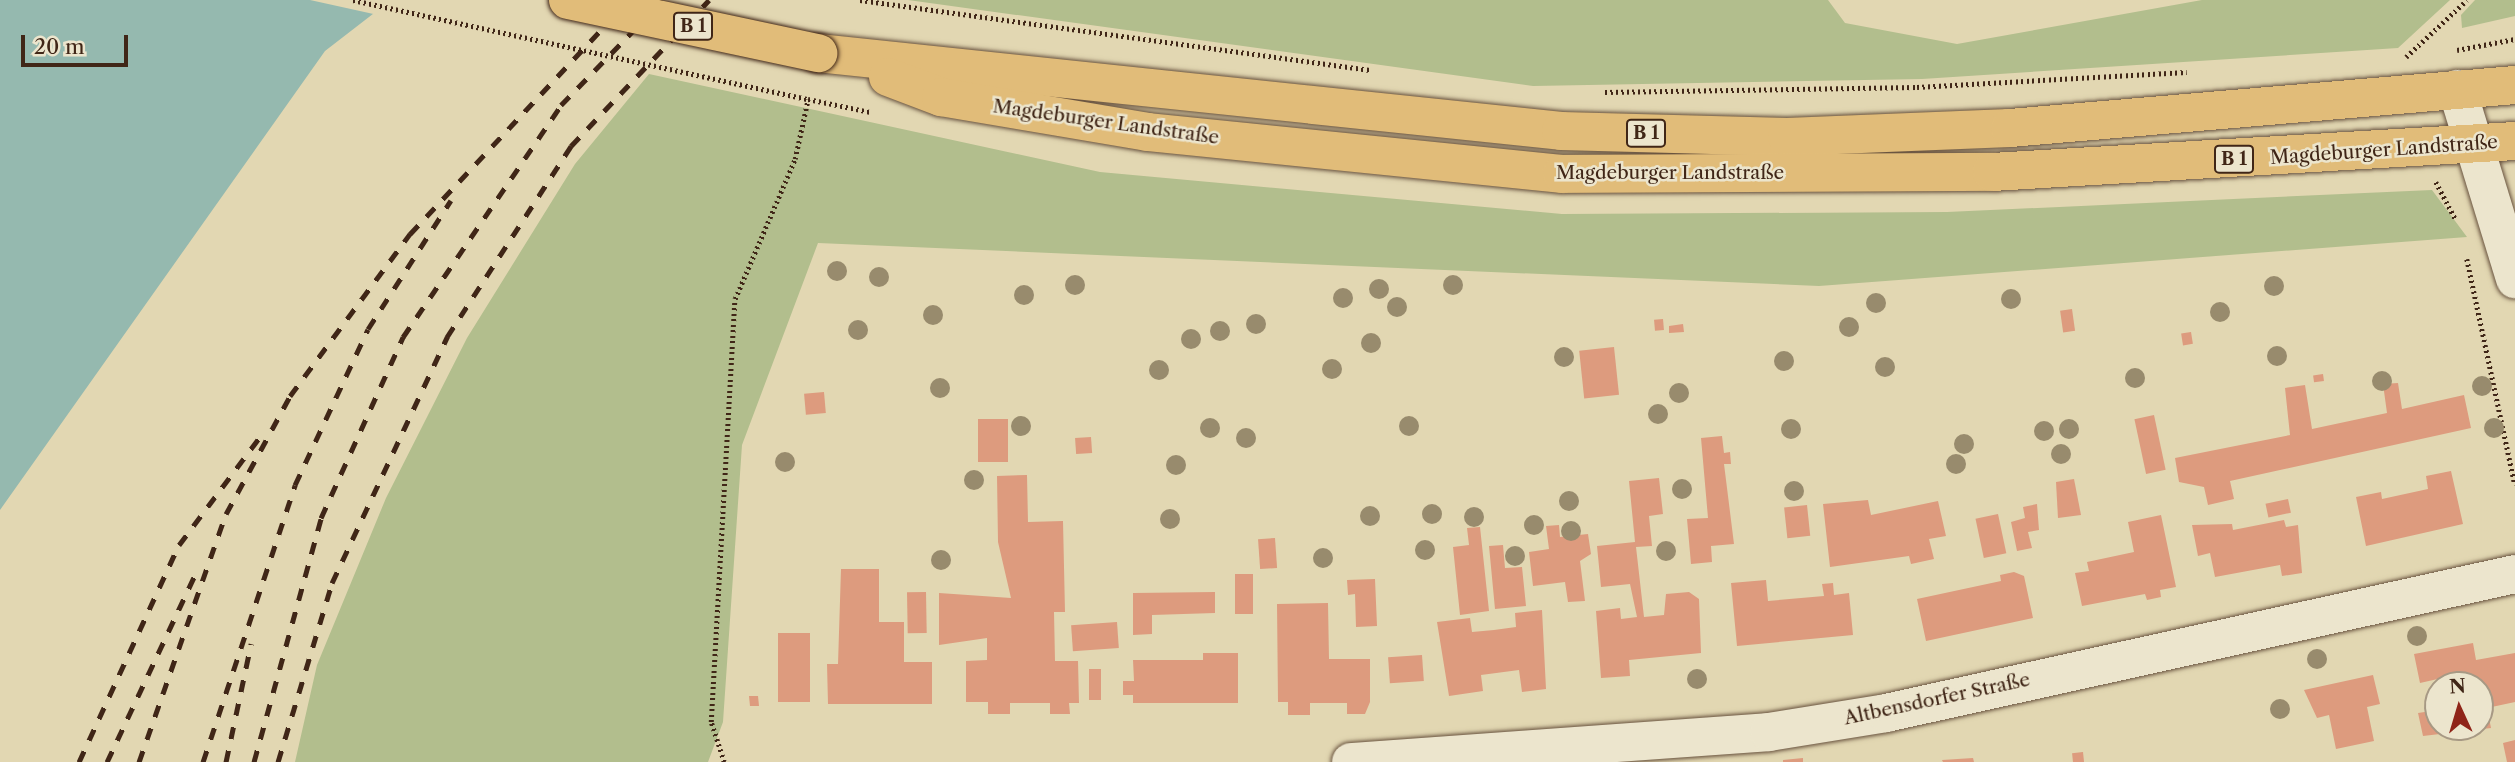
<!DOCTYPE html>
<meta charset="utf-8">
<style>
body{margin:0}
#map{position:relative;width:2515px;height:762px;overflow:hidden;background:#e2d7b2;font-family:"Libre Caslon Text",serif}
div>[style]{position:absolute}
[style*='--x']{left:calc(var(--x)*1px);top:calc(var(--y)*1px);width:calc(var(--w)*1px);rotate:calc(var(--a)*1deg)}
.green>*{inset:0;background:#b2be8d}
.water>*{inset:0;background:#95b9af}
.pier>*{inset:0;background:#e2d7b2}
.building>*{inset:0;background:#dd9b7e;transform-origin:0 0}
.path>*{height:4.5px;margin-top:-2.25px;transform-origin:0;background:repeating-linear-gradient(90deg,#402617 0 2px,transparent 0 5.5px)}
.roads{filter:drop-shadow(0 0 2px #68523e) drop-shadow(0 0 2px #68523e)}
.minor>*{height:38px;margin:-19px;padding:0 19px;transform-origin:19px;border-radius:19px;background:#ece5cd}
.primary>*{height:38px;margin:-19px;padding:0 19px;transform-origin:19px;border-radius:19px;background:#e1bc79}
.rail>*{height:5px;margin-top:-2.5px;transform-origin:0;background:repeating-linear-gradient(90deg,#402617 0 12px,transparent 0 24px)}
.path-bridge>*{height:4.5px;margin-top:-2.25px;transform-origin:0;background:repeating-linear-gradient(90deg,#402617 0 2px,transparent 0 5.5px)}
.bridges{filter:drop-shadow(0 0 2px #402617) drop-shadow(0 0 2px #402617)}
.primary-bridge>*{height:38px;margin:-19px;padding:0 19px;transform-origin:19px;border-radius:19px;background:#e1bc79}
.trees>*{width:20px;height:20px;margin:-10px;border-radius:50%;background:#988b6d}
span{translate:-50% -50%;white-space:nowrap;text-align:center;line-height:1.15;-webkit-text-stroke:5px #ece5cd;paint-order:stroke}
.shield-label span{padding:2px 5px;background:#ece5cd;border:2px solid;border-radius:5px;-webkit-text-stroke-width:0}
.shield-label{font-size:18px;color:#402617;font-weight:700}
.street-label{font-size:19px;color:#402617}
.north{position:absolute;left:2424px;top:671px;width:70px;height:70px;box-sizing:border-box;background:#ece5cd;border:2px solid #a79984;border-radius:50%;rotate:356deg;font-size:19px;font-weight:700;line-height:28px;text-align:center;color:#402617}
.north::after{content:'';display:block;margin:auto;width:24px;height:32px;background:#8f2418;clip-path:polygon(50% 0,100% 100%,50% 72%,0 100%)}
.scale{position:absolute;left:21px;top:35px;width:107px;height:32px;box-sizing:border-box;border:4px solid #402617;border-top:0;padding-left:9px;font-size:21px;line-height:24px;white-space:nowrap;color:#402617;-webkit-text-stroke:5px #ece5cd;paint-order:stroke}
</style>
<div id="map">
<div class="green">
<i style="clip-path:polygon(908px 0,1828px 0,1845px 23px,1957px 44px,2202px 0,2450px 0,2398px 48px,1922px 79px,1533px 86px)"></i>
<i style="clip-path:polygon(2475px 0,2515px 0,2515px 16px,2462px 28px,2461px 15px)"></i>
<i style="clip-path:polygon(649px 74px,1100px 172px,1562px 214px,1947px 212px,2432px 190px,2467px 237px,1819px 286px,818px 243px,742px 445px,723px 722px,708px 762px,295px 762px,317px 665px,386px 498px,467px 338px,575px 164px)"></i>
</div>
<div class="water">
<i style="clip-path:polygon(0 0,391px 0,325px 51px,0 510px)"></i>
</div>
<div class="pier">
<i style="clip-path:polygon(310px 0,394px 0,378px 15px)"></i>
</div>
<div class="building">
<i style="left:2072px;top:309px;width:22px;height:12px;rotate:82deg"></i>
<i style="left:1663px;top:319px;width:11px;height:9px;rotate:85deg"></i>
<i style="clip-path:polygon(1683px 324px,1684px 332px,1669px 333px,1669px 326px)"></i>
<i style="left:2191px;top:332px;width:12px;height:10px;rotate:81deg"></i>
<i style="left:1614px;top:347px;width:48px;height:35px;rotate:84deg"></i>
<i style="left:2323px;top:374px;width:7px;height:10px;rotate:82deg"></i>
<i style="clip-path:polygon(2398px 383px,2402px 409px,2464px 395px,2471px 428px,2230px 481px,2234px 499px,2208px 505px,2204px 487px,2179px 482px,2175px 458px,2290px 435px,2285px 388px,2305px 385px,2312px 429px,2387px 413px,2383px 384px)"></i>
<i style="left:824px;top:392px;width:21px;height:20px;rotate:85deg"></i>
<i style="left:2154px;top:415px;width:56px;height:20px;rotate:78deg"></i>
<i style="left:978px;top:419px;width:30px;height:43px"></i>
<i style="clip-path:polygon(1722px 436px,1724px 453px,1730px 452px,1731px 464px,1724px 464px,1734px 544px,1711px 546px,1712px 562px,1691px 564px,1687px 519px,1708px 518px,1701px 438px)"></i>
<i style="left:1091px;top:437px;width:16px;height:16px;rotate:86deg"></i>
<i style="clip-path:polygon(2451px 471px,2463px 524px,2366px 546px,2356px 497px,2381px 492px,2382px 499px,2428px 489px,2426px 476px)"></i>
<i style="clip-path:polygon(1027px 475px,1028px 522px,1063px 521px,1065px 612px,1054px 612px,1055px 661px,1078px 661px,1079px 703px,1069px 703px,1070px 714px,1050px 714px,1050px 703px,1010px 703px,1010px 714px,988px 714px,988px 702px,966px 702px,966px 661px,987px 660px,987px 638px,939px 645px,939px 593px,1011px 598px,998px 542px,997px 476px)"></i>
<i style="clip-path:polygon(1659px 478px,1663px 514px,1649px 516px,1652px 546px,1636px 547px,1644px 617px,1664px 615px,1666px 594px,1689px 592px,1699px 599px,1701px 653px,1629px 660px,1630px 676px,1601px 678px,1596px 611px,1620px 608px,1621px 619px,1637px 617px,1630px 584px,1601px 587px,1597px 546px,1635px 542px,1629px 481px)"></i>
<i style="clip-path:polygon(2074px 479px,2081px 515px,2058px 518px,2056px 482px)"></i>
<i style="left:2288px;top:499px;width:14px;height:23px;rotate:78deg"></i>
<i style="clip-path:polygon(1868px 500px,1871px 515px,1938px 501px,1946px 536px,1929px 539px,1934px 559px,1911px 564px,1909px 556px,1830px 567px,1823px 504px)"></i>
<i style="clip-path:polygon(2037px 504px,2039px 530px,2028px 532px,2032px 548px,2017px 551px,2011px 522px,2025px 518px,2023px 507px)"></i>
<i style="left:1807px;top:505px;width:31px;height:23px;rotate:84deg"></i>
<i style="left:1998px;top:514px;width:40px;height:23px;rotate:78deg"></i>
<i style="clip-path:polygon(2161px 515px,2176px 587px,2160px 590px,2161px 597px,2147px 600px,2145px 594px,2082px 606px,2075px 573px,2089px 571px,2087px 562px,2134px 552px,2128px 522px)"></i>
<i style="clip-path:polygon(2284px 520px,2286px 527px,2298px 525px,2302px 573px,2282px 576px,2280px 565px,2215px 577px,2210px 553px,2198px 556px,2192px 525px,2232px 524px,2233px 530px)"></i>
<i style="clip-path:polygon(1559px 525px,1560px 537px,1588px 534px,1591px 554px,1580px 561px,1585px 601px,1568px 602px,1565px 582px,1533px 586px,1529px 552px,1549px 549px,1546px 526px)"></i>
<i style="clip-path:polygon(1480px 527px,1489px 611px,1460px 615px,1453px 547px,1469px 545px,1467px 528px)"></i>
<i style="left:1275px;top:538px;width:30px;height:17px;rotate:86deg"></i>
<i style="clip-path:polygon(1503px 545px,1505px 568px,1522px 567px,1526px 606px,1495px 609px,1489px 546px)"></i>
<i style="clip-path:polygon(841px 569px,879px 569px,879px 622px,904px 622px,904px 662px,932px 662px,932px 704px,828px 704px,827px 664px,838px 664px)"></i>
<i style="clip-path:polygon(2014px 572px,2024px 576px,2033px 618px,1926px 641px,1917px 599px,2001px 581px,2000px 575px)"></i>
<i style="left:1235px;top:574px;width:18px;height:40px"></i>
<i style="clip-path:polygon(1375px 579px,1377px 626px,1356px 627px,1355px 594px,1348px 595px,1347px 580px)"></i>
<i style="clip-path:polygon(1766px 580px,1768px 601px,1824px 596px,1822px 584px,1833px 583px,1834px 595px,1849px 593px,1853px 635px,1737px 646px,1731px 583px)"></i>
<i style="left:926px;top:592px;width:41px;height:19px;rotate:89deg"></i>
<i style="clip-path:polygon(1215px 592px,1215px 613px,1152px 615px,1152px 634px,1133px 635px,1133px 593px)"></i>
<i style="clip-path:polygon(1328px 603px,1329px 659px,1370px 659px,1370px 702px,1365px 714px,1347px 714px,1347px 703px,1310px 703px,1310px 715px,1288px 715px,1288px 702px,1278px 702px,1277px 604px)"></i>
<i style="clip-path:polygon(1542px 610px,1546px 689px,1522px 692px,1519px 670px,1481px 675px,1483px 691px,1449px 696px,1437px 622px,1470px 618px,1472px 632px,1494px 630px,1516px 627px,1515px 613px)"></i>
<i style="left:1117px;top:622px;width:26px;height:46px;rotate:86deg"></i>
<i style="left:778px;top:633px;width:32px;height:69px"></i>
<i style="clip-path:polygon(2473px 643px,2476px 660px,2515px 653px,2515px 702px,2487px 708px,2491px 728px,2423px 736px,2418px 713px,2438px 710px,2438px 727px,2480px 727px,2480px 685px,2443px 685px,2442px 678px,2420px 683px,2414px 654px)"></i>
<i style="clip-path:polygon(1203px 653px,1238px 653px,1238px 703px,1133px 703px,1133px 695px,1123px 695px,1123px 681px,1134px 681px,1133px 660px,1203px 660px)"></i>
<i style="left:1422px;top:655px;width:26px;height:34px;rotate:86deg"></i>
<i style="left:1089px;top:669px;width:12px;height:31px"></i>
<i style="clip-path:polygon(2373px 675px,2380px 704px,2367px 707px,2374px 741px,2336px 749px,2329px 715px,2317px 718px,2304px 690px)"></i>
<i style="clip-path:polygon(749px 696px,758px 696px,759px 706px,750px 706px)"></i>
<i style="clip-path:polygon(2515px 740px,2515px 762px,2507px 762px,2503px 743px)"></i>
<i style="left:2083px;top:752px;width:10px;height:11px;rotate:84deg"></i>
<i style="clip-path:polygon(1803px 758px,1803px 762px,1783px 762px,1783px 760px)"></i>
<i style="clip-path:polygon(1973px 758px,1974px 762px,1943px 762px,1942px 760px)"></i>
</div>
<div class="path">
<i style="--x:860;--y:0;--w:515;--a:7.82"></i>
<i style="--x:2457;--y:50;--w:59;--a:-10.7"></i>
<i style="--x:2406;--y:57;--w:83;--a:-43.1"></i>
<i style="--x:1605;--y:92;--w:312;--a:-0.9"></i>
<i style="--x:1917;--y:87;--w:270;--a:-3.2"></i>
<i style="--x:2436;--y:182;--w:41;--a:62.2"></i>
<i style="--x:2467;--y:259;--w:231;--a:78"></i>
<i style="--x:724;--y:762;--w:42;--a:-108"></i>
<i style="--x:711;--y:722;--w:424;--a:-86.8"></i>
<i style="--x:735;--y:299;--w:152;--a:-66.8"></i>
<i style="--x:795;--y:159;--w:61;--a:-77.8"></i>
<i style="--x:808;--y:99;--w:63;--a:11.8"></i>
</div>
<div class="roads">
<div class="minor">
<i style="--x:2457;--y:89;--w:199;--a:73"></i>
<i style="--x:1351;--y:762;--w:419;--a:-4.1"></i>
<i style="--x:1769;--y:732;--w:119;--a:-9.2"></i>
<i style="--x:1886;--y:713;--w:644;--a:-12.46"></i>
</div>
<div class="primary">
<i style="--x:818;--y:53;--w:747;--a:5.99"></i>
<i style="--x:1561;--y:131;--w:226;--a:1.5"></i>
<i style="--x:1787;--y:137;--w:223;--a:-2.3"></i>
<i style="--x:2010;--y:128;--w:507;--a:-4.87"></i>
<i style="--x:888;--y:77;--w:57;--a:20.7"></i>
<i style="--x:941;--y:97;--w:210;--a:9.6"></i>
<i style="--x:1148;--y:132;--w:416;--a:5.8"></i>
<i style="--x:1562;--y:174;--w:430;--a:-0.3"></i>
<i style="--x:1992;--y:172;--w:524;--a:-3.39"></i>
</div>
</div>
<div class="rail">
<i style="--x:79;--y:762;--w:239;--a:-65.3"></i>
<i style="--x:179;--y:545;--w:134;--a:-53.2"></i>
<i style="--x:107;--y:762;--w:209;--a:-64.8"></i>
<i style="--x:139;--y:762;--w:263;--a:-70.7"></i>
<i style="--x:226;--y:514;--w:134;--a:-61.5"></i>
<i style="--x:290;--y:396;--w:202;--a:-53.5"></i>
<i style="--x:410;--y:234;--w:320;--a:-46.9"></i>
<i style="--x:203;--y:762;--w:292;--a:-71.6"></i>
<i style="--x:295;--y:485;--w:172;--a:-64.9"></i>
<i style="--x:368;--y:329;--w:153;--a:-57.2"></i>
<i style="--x:226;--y:762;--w:121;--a:-78"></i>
<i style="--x:254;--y:762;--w:253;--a:-74.6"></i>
<i style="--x:321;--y:518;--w:199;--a:-65.6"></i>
<i style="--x:403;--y:337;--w:281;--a:-55.7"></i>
<i style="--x:561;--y:105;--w:146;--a:-45.8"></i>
<i style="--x:278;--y:762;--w:187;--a:-73.2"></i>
<i style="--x:332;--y:583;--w:272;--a:-64.9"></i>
<i style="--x:447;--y:337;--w:228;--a:-57"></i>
<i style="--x:571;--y:146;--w:201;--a:-46.6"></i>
</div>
<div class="path-bridge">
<i style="--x:353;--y:0;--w:466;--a:12.3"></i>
</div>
<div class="bridges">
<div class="primary-bridge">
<i style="--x:568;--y:0;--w:256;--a:12"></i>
</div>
</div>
<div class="trees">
<i style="left:837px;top:271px"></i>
<i style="left:879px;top:277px"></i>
<i style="left:1075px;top:285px"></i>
<i style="left:1453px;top:285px"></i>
<i style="left:2274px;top:286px"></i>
<i style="left:1379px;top:289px"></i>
<i style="left:1024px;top:295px"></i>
<i style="left:1343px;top:298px"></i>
<i style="left:2011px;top:299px"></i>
<i style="left:1876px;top:303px"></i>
<i style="left:1397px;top:307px"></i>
<i style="left:2220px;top:312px"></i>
<i style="left:933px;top:315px"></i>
<i style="left:1256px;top:324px"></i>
<i style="left:1849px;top:327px"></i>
<i style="left:858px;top:330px"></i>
<i style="left:1220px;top:331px"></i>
<i style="left:1191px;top:339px"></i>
<i style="left:1371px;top:343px"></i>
<i style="left:2277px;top:356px"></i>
<i style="left:1564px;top:357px"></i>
<i style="left:1784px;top:361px"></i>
<i style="left:1885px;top:367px"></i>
<i style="left:1332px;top:369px"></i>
<i style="left:1159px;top:370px"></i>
<i style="left:2135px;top:378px"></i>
<i style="left:2382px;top:381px"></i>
<i style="left:2482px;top:386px"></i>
<i style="left:940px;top:388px"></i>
<i style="left:1679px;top:393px"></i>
<i style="left:1658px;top:414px"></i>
<i style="left:1021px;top:426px"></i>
<i style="left:1409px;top:426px"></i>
<i style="left:1210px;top:428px"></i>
<i style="left:2494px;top:428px"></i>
<i style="left:1791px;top:429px"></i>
<i style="left:2069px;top:429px"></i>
<i style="left:2044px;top:431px"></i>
<i style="left:1246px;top:438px"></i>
<i style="left:1964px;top:444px"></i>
<i style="left:2061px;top:454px"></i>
<i style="left:785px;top:462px"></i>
<i style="left:1956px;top:464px"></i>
<i style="left:1176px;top:465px"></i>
<i style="left:974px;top:480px"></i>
<i style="left:1682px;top:489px"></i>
<i style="left:1794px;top:491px"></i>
<i style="left:1569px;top:501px"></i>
<i style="left:1432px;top:514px"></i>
<i style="left:1370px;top:516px"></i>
<i style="left:1474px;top:517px"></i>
<i style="left:1170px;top:519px"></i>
<i style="left:1534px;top:525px"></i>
<i style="left:1571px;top:531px"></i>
<i style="left:1425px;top:550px"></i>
<i style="left:1666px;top:551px"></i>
<i style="left:1515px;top:556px"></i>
<i style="left:1323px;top:558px"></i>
<i style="left:941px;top:560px"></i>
<i style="left:2417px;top:636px"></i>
<i style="left:2317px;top:659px"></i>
<i style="left:1697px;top:679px"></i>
<i style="left:2280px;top:709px"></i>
</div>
<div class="shield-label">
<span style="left:693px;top:26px">B 1</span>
<span style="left:1646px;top:133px">B 1</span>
<span style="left:2234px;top:159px">B 1</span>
</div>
<div class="street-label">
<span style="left:1106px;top:122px;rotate:8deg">Magdeburger Landstraße</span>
<span style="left:2384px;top:150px;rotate:-4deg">Magdeburger Landstraße</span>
<span style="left:1670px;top:173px">Magdeburger Landstraße</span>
<span style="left:1937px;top:699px;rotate:-12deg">Altbensdorfer Straße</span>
</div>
<div class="north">N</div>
<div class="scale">20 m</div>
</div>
